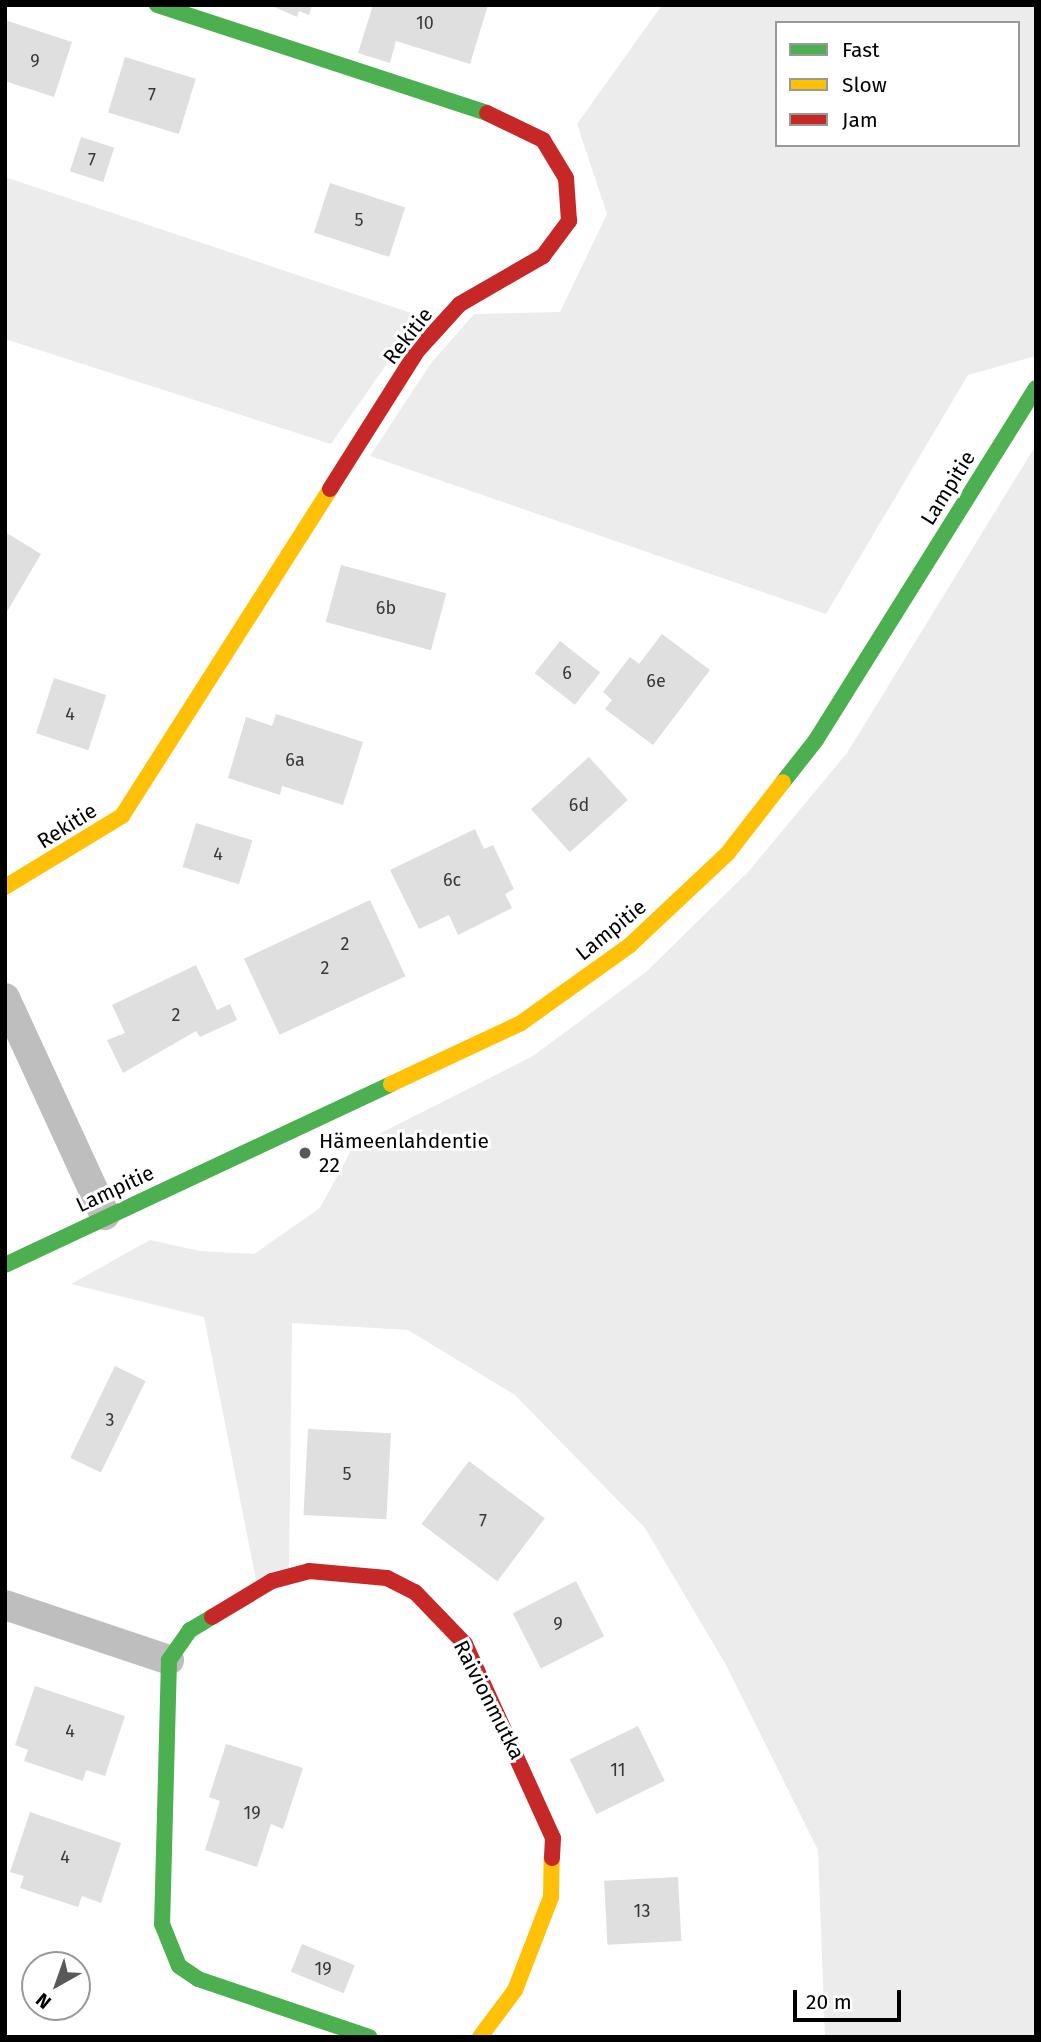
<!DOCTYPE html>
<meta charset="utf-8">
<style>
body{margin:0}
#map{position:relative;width:1041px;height:2042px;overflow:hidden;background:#fff;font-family:"Fira Sans",sans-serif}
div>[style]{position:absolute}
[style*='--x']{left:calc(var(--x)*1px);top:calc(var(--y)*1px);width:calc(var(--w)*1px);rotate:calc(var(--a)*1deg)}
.green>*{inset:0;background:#ececec}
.building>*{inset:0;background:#dfdfdf;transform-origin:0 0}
.street>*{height:30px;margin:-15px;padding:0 15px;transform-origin:15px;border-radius:15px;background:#bebebe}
.fast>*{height:16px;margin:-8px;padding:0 8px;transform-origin:8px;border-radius:8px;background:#4caf50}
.slow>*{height:16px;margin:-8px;padding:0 8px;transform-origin:8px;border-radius:8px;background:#ffc107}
.jam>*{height:16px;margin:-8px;padding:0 8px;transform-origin:8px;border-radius:8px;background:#c62828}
.dots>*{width:19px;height:19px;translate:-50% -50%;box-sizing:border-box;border:4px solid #fff;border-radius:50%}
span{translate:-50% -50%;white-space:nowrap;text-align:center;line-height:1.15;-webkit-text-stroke:6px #fff;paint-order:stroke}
.number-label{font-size:18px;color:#383838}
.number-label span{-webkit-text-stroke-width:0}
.street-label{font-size:21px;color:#000}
.poi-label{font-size:21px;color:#000}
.left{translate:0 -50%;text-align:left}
.frame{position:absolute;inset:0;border:7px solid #000;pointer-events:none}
.legend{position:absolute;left:775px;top:21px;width:245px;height:126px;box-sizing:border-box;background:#fff;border:2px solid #999;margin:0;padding:9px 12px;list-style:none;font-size:21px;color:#000}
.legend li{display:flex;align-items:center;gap:14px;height:35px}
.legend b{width:35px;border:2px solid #999}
.north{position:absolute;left:21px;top:1951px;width:70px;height:70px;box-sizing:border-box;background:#fff;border:2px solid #999;border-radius:50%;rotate:220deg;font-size:19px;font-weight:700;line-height:28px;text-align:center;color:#000}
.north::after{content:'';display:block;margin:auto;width:24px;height:32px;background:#595959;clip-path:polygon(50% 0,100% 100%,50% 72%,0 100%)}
.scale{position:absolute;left:793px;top:1990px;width:108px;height:32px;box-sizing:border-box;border:4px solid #000;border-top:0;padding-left:9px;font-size:21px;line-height:24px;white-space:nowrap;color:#000;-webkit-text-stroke:5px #fff;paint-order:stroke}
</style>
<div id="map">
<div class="green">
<i style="clip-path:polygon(evenodd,662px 5px,1036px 5px,1036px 356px,968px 375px,826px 614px,370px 456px,431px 363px,474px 314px,560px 312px,607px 214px,577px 124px,662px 5px,777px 23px,1018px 23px,1018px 145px,777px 145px,777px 23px)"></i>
<i style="clip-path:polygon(5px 177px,420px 316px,331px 444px,5px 339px)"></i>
<i style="clip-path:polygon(1036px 445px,1036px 2037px,825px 2037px,818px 1850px,726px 1665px,645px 1528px,515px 1395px,408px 1330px,292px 1323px,289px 1572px,257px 1585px,204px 1317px,71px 1284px,150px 1240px,200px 1251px,254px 1254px,320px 1208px,353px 1147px,533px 1056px,646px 972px,748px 872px,847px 753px)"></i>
</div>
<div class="building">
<i style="clip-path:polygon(270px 5px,312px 5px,309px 15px,299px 11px,297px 17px)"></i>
<i style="clip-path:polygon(373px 5px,488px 5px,470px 64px,396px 41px,390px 63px,358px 53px)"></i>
<i style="clip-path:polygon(5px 20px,72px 42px,54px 97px,5px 81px)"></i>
<i style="left:125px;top:57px;width:74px;height:58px;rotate:17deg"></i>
<i style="left:81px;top:137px;width:35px;height:36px;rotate:18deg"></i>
<i style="left:330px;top:183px;width:79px;height:52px;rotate:18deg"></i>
<i style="clip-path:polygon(5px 532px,41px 554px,5px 615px)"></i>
<i style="left:341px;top:565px;width:109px;height:59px;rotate:15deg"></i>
<i style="clip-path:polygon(662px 634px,710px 670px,653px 745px,605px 709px,612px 700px,603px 692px,630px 657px,639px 664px)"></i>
<i style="left:560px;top:641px;width:51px;height:41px;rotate:38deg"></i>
<i style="left:54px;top:678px;width:55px;height:58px;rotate:18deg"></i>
<i style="clip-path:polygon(276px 714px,363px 742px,343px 805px,282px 786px,280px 795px,228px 778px,246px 717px,272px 726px)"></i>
<i style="left:589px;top:757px;width:58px;height:78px;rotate:48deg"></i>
<i style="left:196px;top:823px;width:59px;height:46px;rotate:17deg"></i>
<i style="clip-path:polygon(475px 829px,484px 849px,493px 845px,514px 889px,505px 894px,512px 908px,458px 935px,449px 915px,419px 929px,390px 870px)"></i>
<i style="left:370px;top:900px;width:84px;height:139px;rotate:65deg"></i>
<i style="clip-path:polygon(196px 965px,217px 1010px,230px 1004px,237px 1020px,200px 1037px,196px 1031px,123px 1073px,107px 1040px,125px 1033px,112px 1005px)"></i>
<i style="left:115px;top:1366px;width:34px;height:102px;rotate:26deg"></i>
<i style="left:308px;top:1429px;width:83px;height:86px;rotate:3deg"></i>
<i style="left:469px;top:1461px;width:95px;height:79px;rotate:37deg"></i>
<i style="left:576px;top:1581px;width:62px;height:71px;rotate:63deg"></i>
<i style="clip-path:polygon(35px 1686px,125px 1716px,105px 1776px,86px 1770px,83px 1781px,24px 1761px,28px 1750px,15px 1745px)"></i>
<i style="left:638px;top:1726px;width:61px;height:76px;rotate:64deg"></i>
<i style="clip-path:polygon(226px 1744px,303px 1768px,283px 1829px,271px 1824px,257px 1867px,205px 1850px,220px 1801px,209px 1797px)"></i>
<i style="clip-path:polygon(30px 1812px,121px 1843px,101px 1903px,82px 1896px,78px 1907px,20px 1888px,24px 1876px,10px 1872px)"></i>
<i style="left:678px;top:1877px;width:64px;height:74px;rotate:87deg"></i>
<i style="left:302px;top:1944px;width:57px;height:30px;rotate:22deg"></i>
</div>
<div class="street">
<i style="--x:5;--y:998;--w:239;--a:65.3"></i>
<i style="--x:5;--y:1605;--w:173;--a:18.5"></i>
</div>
<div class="fast">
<i style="--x:157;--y:5;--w:347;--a:18.1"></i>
<i style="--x:783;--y:782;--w:53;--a:-51.8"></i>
<i style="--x:816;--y:740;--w:415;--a:-58"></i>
<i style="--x:5;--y:1265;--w:426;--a:-25.1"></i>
<i style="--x:212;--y:1617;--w:26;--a:149"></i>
<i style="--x:190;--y:1630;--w:37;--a:125"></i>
<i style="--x:169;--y:1660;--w:264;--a:91.5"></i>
<i style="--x:162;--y:1924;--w:45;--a:68"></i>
<i style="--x:179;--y:1966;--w:23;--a:34"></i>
<i style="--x:198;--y:1979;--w:181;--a:18.7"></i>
</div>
<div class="slow">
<i style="--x:5;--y:887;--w:137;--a:-31.3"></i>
<i style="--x:122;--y:816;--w:388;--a:-57.5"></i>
<i style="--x:391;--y:1084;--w:144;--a:-25.1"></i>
<i style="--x:521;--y:1023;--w:133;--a:-35.5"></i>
<i style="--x:629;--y:946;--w:134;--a:-43.2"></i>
<i style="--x:727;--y:854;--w:91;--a:-52.1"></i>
<i style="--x:480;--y:2037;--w:59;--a:-53.3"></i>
<i style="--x:515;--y:1990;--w:100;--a:-68.8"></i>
<i style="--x:551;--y:1897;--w:39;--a:-89"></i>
</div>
<div class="jam">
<i style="--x:330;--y:489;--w:165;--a:-57.7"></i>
<i style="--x:418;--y:350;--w:62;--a:-47.6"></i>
<i style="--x:460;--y:304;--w:96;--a:-30"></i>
<i style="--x:543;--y:256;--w:44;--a:-53.4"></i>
<i style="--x:569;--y:221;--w:43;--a:-94"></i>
<i style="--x:566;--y:178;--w:44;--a:-121.2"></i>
<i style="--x:543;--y:140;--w:62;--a:-154.3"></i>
<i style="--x:212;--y:1617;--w:70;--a:-31"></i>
<i style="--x:272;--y:1581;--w:38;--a:-15"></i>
<i style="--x:309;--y:1571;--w:78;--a:5.1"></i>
<i style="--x:387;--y:1578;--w:31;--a:27"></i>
<i style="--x:415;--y:1592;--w:72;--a:46.1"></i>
<i style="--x:465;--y:1644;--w:213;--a:65.6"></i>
<i style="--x:553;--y:1838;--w:20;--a:93"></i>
</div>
<div class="dots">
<i style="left:305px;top:1153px;background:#595959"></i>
</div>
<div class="number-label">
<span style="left:425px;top:23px">10</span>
<span style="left:35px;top:61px">9</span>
<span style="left:152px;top:95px">7</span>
<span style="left:92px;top:160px">7</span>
<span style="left:359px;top:220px">5</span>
<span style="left:386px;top:608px">6b</span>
<span style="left:567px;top:673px">6</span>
<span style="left:656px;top:681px">6e</span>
<span style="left:70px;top:714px">4</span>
<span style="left:295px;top:760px">6a</span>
<span style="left:579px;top:805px">6d</span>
<span style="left:218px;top:854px">4</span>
<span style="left:452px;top:880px">6c</span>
<span style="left:345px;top:944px">2</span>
<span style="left:325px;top:968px">2</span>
<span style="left:176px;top:1015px">2</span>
<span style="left:110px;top:1420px">3</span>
<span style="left:347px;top:1474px">5</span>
<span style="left:483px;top:1521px">7</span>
<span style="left:558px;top:1624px">9</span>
<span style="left:70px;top:1731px">4</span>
<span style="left:618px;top:1770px">11</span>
<span style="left:252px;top:1813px">19</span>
<span style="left:65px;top:1857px">4</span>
<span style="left:642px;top:1911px">13</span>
<span style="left:323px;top:1969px">19</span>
</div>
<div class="street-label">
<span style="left:408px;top:336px;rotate:-52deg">Rekitie</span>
<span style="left:948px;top:488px;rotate:-58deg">Lampitie</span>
<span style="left:67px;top:826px;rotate:-32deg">Rekitie</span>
<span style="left:611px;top:930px;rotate:-39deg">Lampitie</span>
<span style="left:115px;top:1189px;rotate:-25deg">Lampitie</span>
<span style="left:489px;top:1700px;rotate:63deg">Raivionmutka</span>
</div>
<div class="poi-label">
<span class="left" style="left:319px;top:1153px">Hämeenlahdentie<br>22</span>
</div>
<div class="frame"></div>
<ul class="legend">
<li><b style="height:9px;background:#4caf50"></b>Fast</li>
<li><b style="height:9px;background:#ffc107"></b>Slow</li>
<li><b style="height:9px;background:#c62828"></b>Jam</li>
</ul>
<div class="north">N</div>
<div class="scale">20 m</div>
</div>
